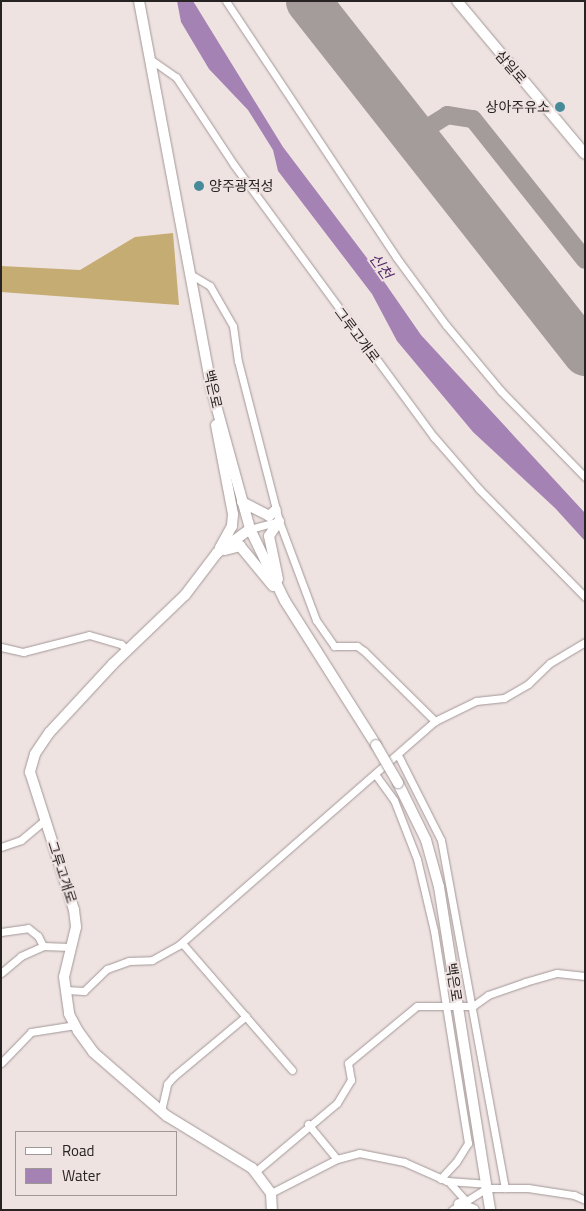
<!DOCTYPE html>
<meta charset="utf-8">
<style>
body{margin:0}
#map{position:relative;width:586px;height:1211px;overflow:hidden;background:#efe3e2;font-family:"Titillium Web","Noto Sans KR",sans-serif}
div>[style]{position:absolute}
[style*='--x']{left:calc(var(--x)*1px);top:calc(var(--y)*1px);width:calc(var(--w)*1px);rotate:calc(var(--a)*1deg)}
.forest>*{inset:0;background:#c5ac72}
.water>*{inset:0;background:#a582b4}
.taxiway>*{height:18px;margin:-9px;padding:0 9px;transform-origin:9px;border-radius:9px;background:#a49c9a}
.runway>*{height:45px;margin:-22.5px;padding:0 22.5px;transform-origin:22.5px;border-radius:22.5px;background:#a49c9a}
.roads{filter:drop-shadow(0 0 1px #a29797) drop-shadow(0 0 1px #a29797)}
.street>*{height:7px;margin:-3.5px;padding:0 3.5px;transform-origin:3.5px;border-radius:3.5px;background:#fff}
.secondary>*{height:10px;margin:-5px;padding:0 5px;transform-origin:5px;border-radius:5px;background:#fff}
.bridges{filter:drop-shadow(0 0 1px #a29797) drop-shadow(0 0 1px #a29797)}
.secondary-bridge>*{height:10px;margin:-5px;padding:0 5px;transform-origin:5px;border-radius:5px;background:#fff}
.dots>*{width:14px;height:14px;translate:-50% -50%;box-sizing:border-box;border:2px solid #efe3e2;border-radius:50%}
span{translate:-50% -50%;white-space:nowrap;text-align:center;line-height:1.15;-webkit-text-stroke:4px #efe3e2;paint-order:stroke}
.street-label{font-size:14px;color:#282323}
.poi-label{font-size:14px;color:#282323}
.right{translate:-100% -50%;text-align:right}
.left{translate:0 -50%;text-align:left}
.water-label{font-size:15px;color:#562a68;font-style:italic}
.frame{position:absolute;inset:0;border:2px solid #282323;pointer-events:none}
.legend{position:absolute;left:15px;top:1131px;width:162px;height:65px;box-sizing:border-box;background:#efe3e2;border:1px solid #9f9696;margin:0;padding:6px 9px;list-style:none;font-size:15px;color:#282323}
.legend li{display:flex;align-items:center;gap:10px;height:25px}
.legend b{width:25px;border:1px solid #9f9696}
</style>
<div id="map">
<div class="forest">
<i style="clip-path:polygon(173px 233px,179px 305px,1px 292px,1px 266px,80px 270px,135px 237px)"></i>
</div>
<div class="water">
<i style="clip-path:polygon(177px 1px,193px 1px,283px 147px,376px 270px,421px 335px,585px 513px,585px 541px,555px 508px,473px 432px,397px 341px,372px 294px,278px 171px,273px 150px,248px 110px,209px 69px,181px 22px)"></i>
</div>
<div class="taxiway">
<i style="--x:414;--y:136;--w:39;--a:-32"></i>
<i style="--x:447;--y:115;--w:26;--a:9"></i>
<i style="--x:473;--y:119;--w:180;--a:51.5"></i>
</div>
<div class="runway">
<i style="--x:308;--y:1;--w:448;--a:51.8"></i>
</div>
<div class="roads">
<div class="street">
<i style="--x:226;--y:1;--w:307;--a:56.4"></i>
<i style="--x:396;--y:257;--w:84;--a:53.7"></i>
<i style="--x:446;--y:325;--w:86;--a:50.2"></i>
<i style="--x:501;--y:391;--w:120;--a:45.7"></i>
<i style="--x:150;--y:59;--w:32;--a:35"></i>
<i style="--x:176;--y:77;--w:105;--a:56.6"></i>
<i style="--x:234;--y:165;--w:338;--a:53.7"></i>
<i style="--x:434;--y:437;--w:69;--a:49.1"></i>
<i style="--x:479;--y:489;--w:151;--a:45.5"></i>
<i style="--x:190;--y:274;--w:23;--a:31"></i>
<i style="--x:210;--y:286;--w:46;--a:60.1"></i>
<i style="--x:233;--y:326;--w:35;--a:82"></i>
<i style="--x:238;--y:361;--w:165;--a:75.6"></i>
<i style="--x:279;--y:521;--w:106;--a:69.5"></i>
<i style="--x:316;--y:620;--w:32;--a:55"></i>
<i style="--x:334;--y:646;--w:23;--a:0"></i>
<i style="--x:357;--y:646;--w:9;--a:36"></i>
<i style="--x:364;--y:651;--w:100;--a:44.6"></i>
<i style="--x:250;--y:529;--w:30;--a:-15"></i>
<i style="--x:1;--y:647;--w:23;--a:13"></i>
<i style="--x:23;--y:652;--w:68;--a:-14.4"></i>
<i style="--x:89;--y:635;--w:33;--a:16"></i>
<i style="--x:121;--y:644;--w:8;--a:45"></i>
<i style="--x:398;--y:755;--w:95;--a:63.2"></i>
<i style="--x:441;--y:840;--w:354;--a:79.6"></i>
<i style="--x:375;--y:774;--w:32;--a:54"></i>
<i style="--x:394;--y:800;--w:63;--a:68.7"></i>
<i style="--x:417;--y:859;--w:74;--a:76.7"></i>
<i style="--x:434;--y:931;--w:215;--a:80.9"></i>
<i style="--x:468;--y:1143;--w:22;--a:122"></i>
<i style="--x:456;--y:1162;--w:23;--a:133"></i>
<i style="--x:1;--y:847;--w:21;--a:-19"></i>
<i style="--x:21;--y:840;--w:30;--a:-40"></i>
<i style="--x:1;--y:932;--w:27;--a:-8"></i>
<i style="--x:28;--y:928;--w:13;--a:39"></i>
<i style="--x:38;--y:936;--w:11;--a:63"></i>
<i style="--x:182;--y:943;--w:168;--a:49.1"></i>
<i style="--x:1;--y:973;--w:26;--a:-40"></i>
<i style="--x:21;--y:956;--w:24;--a:-24"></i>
<i style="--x:43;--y:946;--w:27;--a:2"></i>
<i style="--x:66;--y:990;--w:18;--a:3"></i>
<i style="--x:84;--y:991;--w:32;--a:-44"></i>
<i style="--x:107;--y:969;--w:23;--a:-20"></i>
<i style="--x:129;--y:961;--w:23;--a:-2"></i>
<i style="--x:152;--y:960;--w:31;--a:-29"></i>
<i style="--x:179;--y:945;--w:340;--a:-41.2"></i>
<i style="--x:435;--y:721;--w:46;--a:-26"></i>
<i style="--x:476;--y:701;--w:28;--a:-6"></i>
<i style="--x:504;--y:698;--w:28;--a:-30"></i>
<i style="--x:528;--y:684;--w:30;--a:-44"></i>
<i style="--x:550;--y:663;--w:41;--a:-31"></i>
<i style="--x:1;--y:1063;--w:43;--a:-45.9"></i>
<i style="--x:31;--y:1032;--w:45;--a:-9"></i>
<i style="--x:161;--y:1111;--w:28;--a:-77"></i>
<i style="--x:167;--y:1084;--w:9;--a:-49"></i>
<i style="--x:173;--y:1077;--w:95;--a:-39.9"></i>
<i style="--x:308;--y:1124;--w:45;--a:50.4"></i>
<i style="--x:255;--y:1172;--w:107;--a:-40.1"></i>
<i style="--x:337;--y:1103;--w:27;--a:-59"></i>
<i style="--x:351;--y:1080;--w:17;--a:-100"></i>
<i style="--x:348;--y:1063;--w:89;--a:-39.6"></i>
<i style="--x:417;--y:1006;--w:56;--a:0"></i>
<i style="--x:473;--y:1006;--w:19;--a:-36"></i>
<i style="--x:488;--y:995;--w:39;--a:-19"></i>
<i style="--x:525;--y:982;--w:33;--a:-16"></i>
<i style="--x:557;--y:973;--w:28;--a:6"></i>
<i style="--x:448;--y:1181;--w:25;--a:48"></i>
<i style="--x:271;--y:1193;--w:74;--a:-27.3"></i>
<i style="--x:337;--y:1159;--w:23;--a:-15"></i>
<i style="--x:359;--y:1153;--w:46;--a:11.3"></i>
<i style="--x:404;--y:1162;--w:47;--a:23.8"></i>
<i style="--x:447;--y:1181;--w:39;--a:4"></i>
<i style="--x:452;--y:1210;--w:41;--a:-32.2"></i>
<i style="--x:487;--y:1188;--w:41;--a:0"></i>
<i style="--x:528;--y:1188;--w:47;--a:8.7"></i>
<i style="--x:574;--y:1195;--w:12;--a:24"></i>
</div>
<div class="secondary">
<i style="--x:139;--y:1;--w:393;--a:79.4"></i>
<i style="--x:211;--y:387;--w:147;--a:74.6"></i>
<i style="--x:250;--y:529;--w:80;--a:64.1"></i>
<i style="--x:285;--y:601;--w:170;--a:57.7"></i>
<i style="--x:457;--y:1;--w:199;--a:50.1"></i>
<i style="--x:216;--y:425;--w:91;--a:79.2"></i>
<i style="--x:233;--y:514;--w:12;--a:95"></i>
<i style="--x:232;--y:526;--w:25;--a:119"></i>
<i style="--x:242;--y:502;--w:30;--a:27"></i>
<i style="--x:269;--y:516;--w:9;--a:-41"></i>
<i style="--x:250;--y:529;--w:41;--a:144"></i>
<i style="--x:217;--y:553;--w:53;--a:127.3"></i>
<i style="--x:185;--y:595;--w:100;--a:136.2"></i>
<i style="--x:113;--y:664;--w:94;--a:132.8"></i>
<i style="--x:49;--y:733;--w:25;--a:124"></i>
<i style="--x:35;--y:754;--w:19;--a:106"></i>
<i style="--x:30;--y:772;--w:145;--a:72.3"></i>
<i style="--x:74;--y:910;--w:17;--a:83"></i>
<i style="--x:76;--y:927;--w:51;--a:103.5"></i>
<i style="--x:64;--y:977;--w:37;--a:82"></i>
<i style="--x:69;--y:1014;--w:19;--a:62"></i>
<i style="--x:78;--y:1031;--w:26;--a:54"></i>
<i style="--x:93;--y:1052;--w:98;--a:40.9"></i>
<i style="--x:167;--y:1116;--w:100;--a:31.5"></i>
<i style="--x:252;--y:1168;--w:31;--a:53"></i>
<i style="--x:271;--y:1193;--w:17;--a:87"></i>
<i style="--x:225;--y:550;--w:16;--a:-15"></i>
<i style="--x:240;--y:546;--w:52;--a:50.5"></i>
<i style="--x:278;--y:579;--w:44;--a:-101.8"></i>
<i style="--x:269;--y:536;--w:18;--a:-56"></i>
<i style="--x:398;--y:783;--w:64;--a:63.8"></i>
<i style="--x:426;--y:840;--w:49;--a:74.5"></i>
<i style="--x:439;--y:887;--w:327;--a:81"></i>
<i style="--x:459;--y:1204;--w:16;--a:22"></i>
</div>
</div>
<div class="bridges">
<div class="secondary-bridge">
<i style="--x:376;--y:745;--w:44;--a:59.9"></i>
</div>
</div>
<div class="dots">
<i style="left:560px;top:107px;background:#478a9a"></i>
<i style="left:199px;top:186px;background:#478a9a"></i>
</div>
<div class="street-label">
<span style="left:511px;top:67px;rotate:49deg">삼일로</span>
<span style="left:357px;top:335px;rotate:53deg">그루고개로</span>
<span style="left:213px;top:389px;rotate:77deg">백은로</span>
<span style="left:62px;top:872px;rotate:72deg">그루고개로</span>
<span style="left:454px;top:982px;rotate:81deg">백은로</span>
</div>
<div class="poi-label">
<span class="right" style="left:550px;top:107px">상아주유소</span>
<span class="left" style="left:209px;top:186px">양주광적성</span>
</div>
<div class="water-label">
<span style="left:381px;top:266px;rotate:55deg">신천</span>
</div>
<div class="frame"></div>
<ul class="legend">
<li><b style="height:6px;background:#fff"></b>Road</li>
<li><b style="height:14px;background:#a582b4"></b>Water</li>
</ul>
</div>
